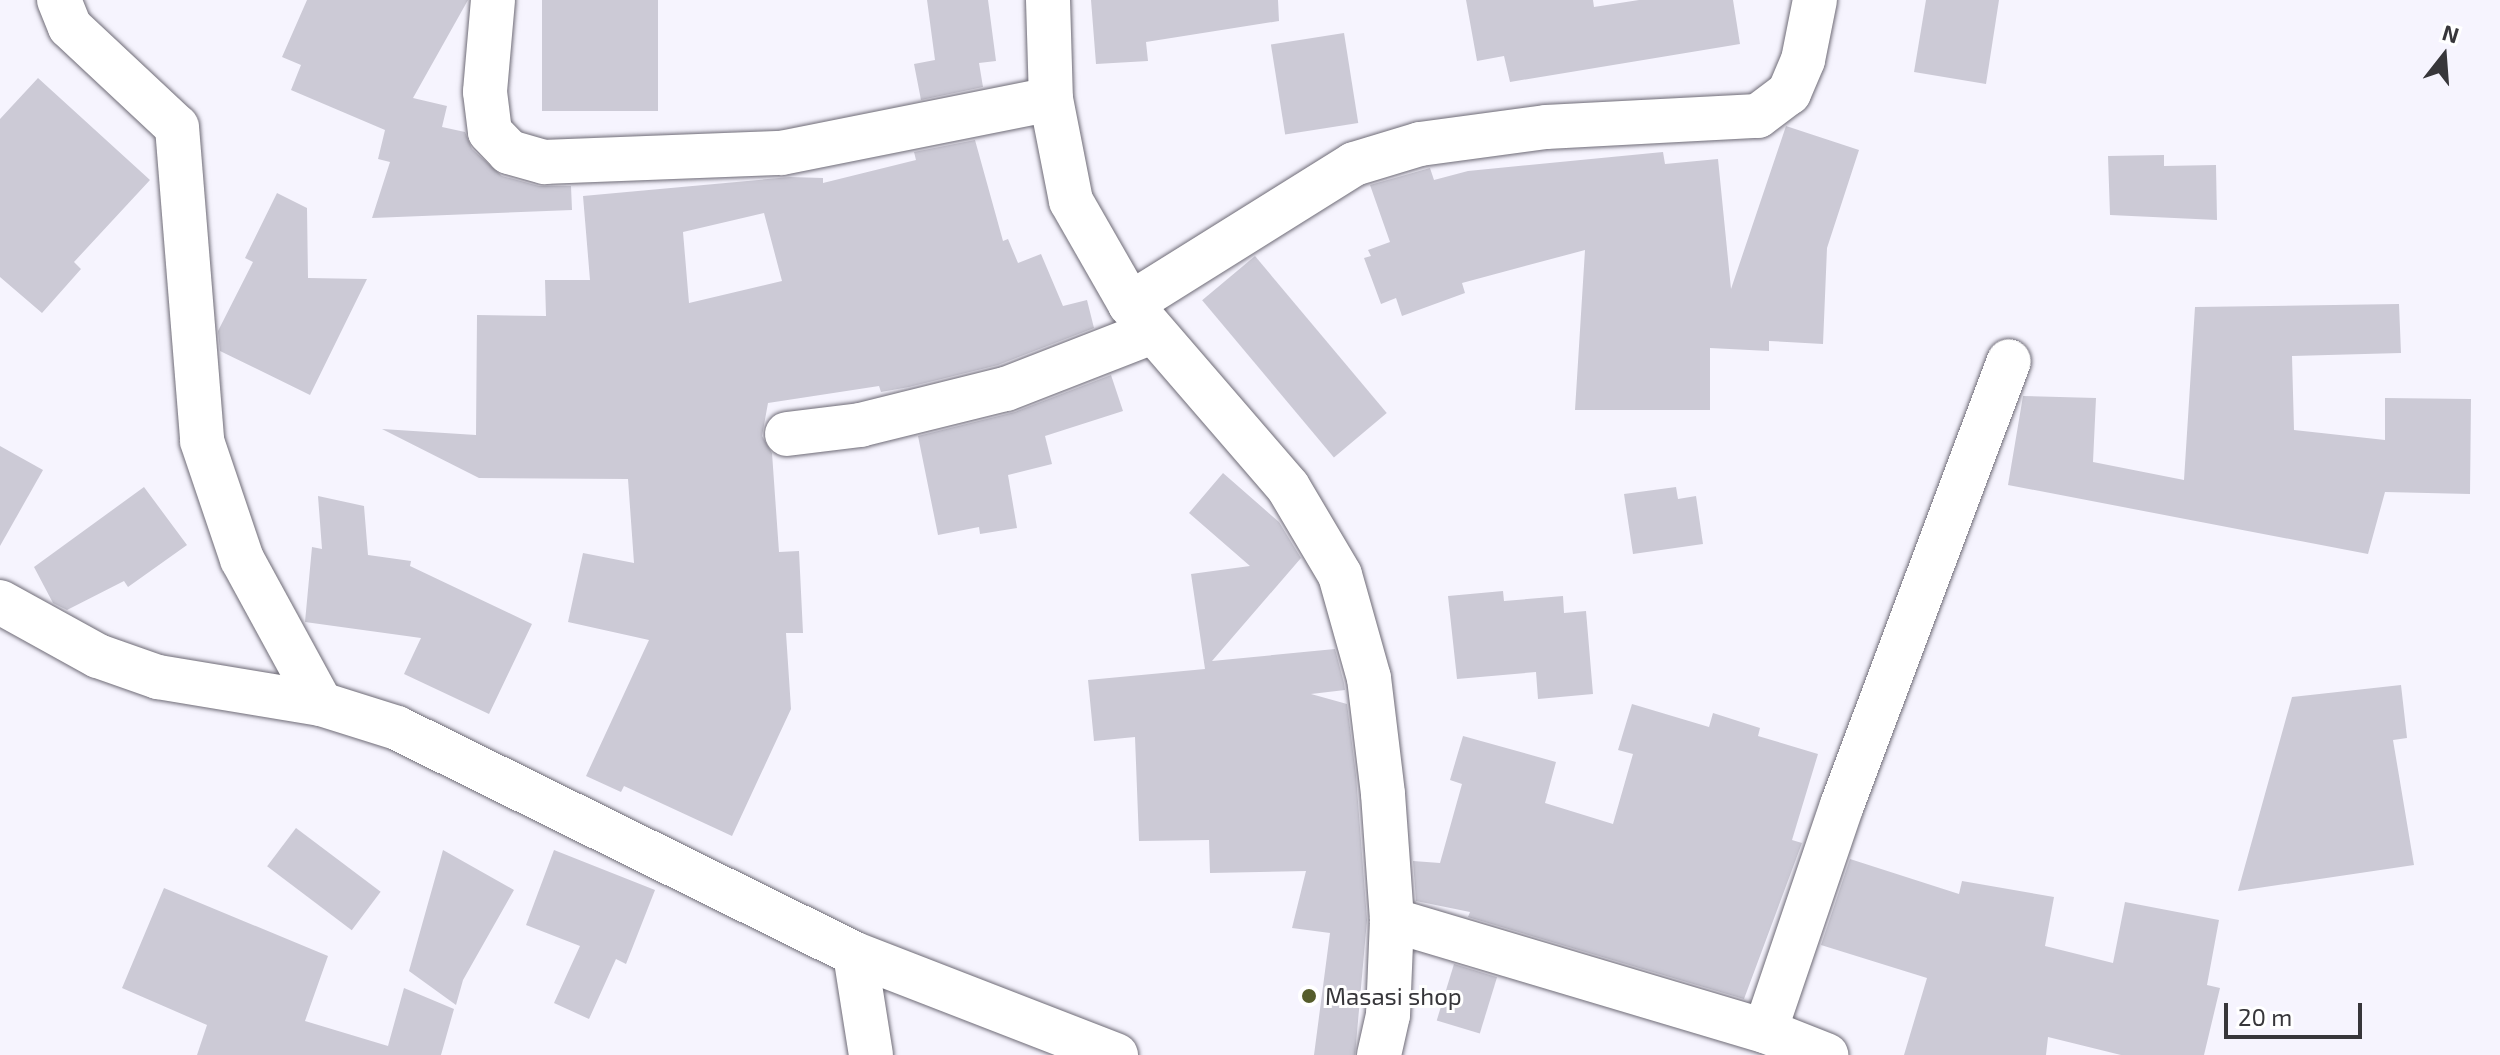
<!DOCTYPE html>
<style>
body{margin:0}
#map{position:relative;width:2500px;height:1055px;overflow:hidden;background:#f6f4fe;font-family:"Exo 2",sans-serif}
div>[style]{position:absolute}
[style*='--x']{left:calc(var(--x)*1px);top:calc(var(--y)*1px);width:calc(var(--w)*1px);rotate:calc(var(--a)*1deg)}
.building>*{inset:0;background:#cccad6;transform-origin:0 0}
.roads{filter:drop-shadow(0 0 2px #6e6b76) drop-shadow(0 0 2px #6e6b76)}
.minor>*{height:44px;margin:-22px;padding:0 22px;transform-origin:22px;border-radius:22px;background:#fff}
.dots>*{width:22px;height:22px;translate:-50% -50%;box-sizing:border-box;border:4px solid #fff;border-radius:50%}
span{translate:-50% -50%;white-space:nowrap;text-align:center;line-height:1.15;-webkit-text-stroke:6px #fff;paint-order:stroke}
.poi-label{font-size:24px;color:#37363a}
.left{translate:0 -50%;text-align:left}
.north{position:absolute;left:2404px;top:16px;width:80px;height:80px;-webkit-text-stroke:6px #fff;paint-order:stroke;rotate:17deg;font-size:22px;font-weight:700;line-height:32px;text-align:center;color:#37363a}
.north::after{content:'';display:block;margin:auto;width:28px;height:36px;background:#37363a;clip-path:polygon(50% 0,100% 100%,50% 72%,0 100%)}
.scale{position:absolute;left:2224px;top:1003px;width:138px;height:36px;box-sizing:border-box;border:4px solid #37363a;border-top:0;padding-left:10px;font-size:24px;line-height:28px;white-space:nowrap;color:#37363a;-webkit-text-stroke:6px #fff;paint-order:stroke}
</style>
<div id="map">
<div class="building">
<i style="clip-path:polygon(307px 0,468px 0,413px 98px,447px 106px,442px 127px,465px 132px,472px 149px,502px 176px,539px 186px,571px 186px,572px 210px,372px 218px,390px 162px,378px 159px,385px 130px,291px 90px,301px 65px,282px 57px)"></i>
<i style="left:542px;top:0;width:116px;height:111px"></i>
<i style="clip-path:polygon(927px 0,988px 0,996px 61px,979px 63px,983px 87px,921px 100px,914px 64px,935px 60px)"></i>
<i style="clip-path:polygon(1091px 0,1278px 0,1279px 21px,1146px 42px,1148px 61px,1096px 64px)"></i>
<i style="clip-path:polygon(1466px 0,1593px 0,1594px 7px,1639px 0,1733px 0,1740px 44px,1510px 82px,1504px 56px,1477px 61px)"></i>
<i style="clip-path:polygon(1926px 0,1999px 0,1986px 84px,1914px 72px)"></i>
<i style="left:1344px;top:33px;width:91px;height:74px;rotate:81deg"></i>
<i style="clip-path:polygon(38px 78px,150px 180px,74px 262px,81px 269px,42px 313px,0 277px,0 119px)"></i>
<i style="clip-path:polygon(1786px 126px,1859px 150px,1827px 248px,1823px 344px,1769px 341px,1769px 351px,1710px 348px,1710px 410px,1575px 410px,1585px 250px,1462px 283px,1465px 293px,1402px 316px,1396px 298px,1381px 304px,1364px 258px,1371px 256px,1368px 250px,1390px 242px,1370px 185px,1430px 168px,1434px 180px,1468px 171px,1663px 152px,1665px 164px,1718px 159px,1731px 289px)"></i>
<i style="clip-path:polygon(evenodd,975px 140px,1003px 241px,1008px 239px,1018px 263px,1041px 254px,1063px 306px,1087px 300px,1094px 328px,998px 365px,909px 387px,881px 392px,879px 386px,768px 403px,762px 436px,772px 453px,779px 552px,799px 551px,803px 633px,786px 633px,791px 709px,732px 836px,624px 786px,621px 792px,586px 776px,649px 640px,568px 622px,583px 553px,634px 563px,628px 479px,479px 478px,382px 429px,476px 435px,477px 315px,546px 316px,545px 280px,590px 280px,583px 196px,790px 177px,823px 178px,823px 183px,916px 160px,914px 152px,975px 140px,764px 213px,782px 281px,689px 303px,683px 232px,764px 213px)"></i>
<i style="clip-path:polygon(2164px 155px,2164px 166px,2216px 165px,2217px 220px,2110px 215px,2108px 156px)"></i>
<i style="clip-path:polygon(277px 193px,307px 208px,308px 278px,367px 279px,310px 395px,220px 351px,218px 331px,253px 262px,245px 258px)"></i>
<i style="left:1255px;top:256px;width:205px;height:69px;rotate:50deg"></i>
<i style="clip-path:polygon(2399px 304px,2401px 353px,2292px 356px,2294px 430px,2385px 440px,2385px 398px,2471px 399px,2470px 494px,2385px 492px,2368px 554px,2008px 485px,2023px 396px,2096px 398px,2093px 462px,2184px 480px,2195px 307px)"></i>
<i style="clip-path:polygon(1111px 375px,1123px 411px,1045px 436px,1052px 464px,1008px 475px,1017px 528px,980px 534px,979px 527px,938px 535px,918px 436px,1015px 412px)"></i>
<i style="clip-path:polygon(0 446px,43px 470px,0 546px)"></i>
<i style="clip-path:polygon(1223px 473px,1279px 522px,1301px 558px,1212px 661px,1335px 649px,1344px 683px,1345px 690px,1311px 694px,1347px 704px,1356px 775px,1367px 920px,1355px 1055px,1314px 1055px,1330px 933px,1292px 928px,1306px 871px,1210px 873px,1209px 840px,1139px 841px,1135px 737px,1094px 741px,1088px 680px,1205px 669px,1191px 574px,1250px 566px,1189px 513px)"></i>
<i style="clip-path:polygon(144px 487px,187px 545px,128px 587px,124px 581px,67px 610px,53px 603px,34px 567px)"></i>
<i style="clip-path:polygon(1676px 487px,1678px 499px,1696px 496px,1703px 544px,1633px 554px,1624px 494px)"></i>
<i style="clip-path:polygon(318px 496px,364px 506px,368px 555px,411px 561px,410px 566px,532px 624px,489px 714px,404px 674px,421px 638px,305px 622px,312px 547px,322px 549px)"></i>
<i style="clip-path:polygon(1503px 591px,1504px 601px,1563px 596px,1564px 613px,1586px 611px,1593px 694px,1538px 699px,1536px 672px,1457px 679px,1448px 596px)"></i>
<i style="clip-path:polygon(2401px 685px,2407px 738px,2393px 740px,2414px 865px,2238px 891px,2292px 697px)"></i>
<i style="clip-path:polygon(1632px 704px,1709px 727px,1713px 713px,1760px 728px,1758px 736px,1818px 754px,1792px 840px,1802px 843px,1744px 999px,1468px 917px,1470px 912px,1416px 901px,1413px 861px,1440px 863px,1462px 784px,1450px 780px,1463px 736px,1556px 762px,1545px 803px,1613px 824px,1633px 754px,1618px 750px)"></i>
<i style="left:296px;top:828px;width:106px;height:48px;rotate:37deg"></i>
<i style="clip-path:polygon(443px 850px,514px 890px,463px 980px,456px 1005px,409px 971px)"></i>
<i style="clip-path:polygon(554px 850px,655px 890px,626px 964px,616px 959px,589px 1019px,554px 1003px,580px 946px,526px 925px)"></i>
<i style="clip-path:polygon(1850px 859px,1959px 894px,1962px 881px,2054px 897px,2045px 946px,2113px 963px,2125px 902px,2219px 920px,2207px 985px,2220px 988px,2204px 1055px,2121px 1055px,2048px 1037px,2046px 1055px,1904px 1055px,1927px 978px,1821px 945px)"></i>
<i style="clip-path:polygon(164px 888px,328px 956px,305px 1021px,388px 1046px,404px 988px,454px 1009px,441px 1055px,197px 1055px,207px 1025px,122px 988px)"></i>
<i style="left:1454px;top:964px;width:45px;height:59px;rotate:17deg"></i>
</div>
<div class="roads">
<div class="minor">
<i style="--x:59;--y:0;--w:29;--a:68"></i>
<i style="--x:70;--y:27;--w:146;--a:43.1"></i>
<i style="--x:177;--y:127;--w:315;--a:85.4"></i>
<i style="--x:202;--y:441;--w:125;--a:71.3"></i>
<i style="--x:242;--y:559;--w:165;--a:61.4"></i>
<i style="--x:493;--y:0;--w:92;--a:95"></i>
<i style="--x:485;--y:92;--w:40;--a:82.9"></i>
<i style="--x:490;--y:132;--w:28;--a:46"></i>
<i style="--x:509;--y:152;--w:37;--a:16"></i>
<i style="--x:545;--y:162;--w:236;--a:-2.2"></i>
<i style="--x:781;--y:153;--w:275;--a:-11.3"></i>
<i style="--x:1048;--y:0;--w:99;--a:88.3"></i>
<i style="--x:1051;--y:99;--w:104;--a:78.9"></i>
<i style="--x:1071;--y:201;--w:119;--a:60.2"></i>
<i style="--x:1130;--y:304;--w:242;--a:49.2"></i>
<i style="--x:1288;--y:487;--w:102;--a:59.4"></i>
<i style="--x:1340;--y:575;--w:107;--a:74.3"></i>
<i style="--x:1369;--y:678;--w:117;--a:83.1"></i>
<i style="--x:1383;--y:794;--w:126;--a:85.9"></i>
<i style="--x:1392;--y:920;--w:95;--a:92.4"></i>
<i style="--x:1388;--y:1015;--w:41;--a:102.7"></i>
<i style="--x:1130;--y:304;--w:264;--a:-32"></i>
<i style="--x:1354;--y:164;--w:69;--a:-16.9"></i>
<i style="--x:1420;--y:144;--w:127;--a:-7.7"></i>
<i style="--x:1546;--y:127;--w:212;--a:-3"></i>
<i style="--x:1758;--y:116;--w:39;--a:-37"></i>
<i style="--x:1789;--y:93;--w:36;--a:-67"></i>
<i style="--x:1803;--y:60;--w:61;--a:-78.7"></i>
<i style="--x:787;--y:434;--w:74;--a:-7"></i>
<i style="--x:860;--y:425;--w:150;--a:-13.9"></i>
<i style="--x:1006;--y:389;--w:157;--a:-21.3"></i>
<i style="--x:0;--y:602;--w:112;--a:28.9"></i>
<i style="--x:98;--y:656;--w:64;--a:19.3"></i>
<i style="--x:158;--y:677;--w:165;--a:9.4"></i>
<i style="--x:321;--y:704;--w:80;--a:17.5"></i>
<i style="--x:397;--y:728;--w:511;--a:26.26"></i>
<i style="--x:855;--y:954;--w:280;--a:21.2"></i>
<i style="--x:1392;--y:920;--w:389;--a:16.6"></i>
<i style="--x:1765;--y:1031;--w:66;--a:21.5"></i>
<i style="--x:855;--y:954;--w:102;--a:81"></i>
<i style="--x:1765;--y:1031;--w:239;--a:-71.2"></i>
<i style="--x:1842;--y:805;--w:474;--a:-69.4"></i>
</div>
</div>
<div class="dots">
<i style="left:1309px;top:996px;background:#555c2b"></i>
</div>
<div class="poi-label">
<span class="left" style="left:1325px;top:996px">Masasi shop</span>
</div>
<div class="north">N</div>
<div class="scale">20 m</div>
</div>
